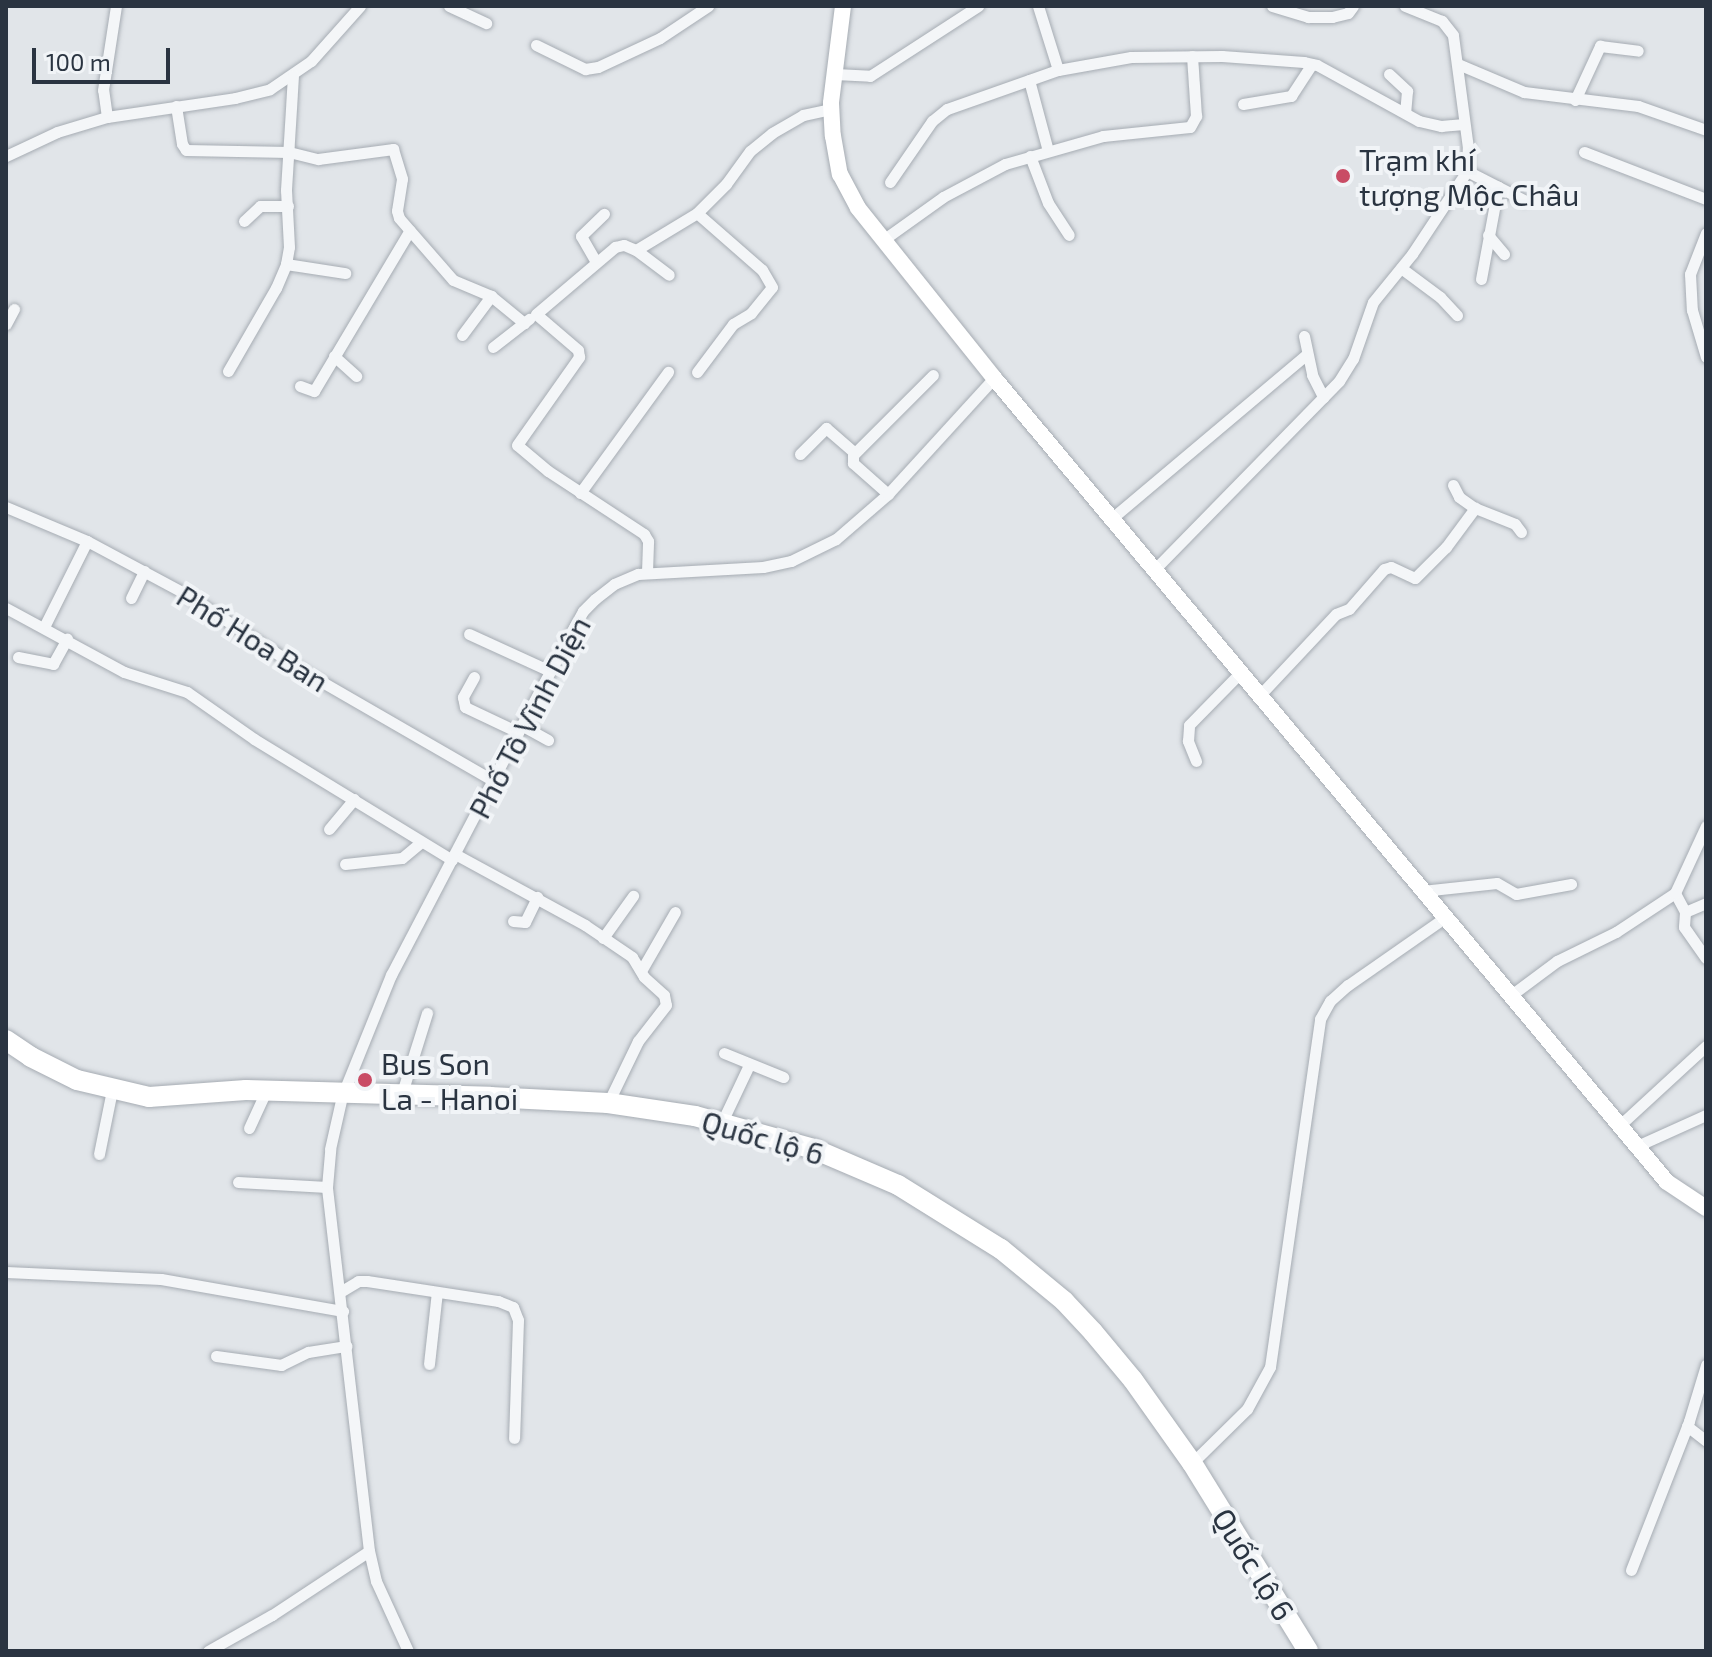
<!DOCTYPE html>
<meta charset="utf-8">
<style>
body{margin:0}
#map{position:relative;width:1712px;height:1657px;overflow:hidden;background:#e1e5e9;font-family:"Exo 2",sans-serif}
div>[style]{position:absolute}
[style*='--x']{left:calc(var(--x)*1px);top:calc(var(--y)*1px);width:calc(var(--w)*1px);rotate:calc(var(--a)*1deg)}
.roads{filter:drop-shadow(0 0 2px #a6acb3) drop-shadow(0 0 2px #a6acb3)}
.street>*{height:11px;margin:-5.5px;padding:0 5.5px;transform-origin:5.5px;border-radius:5.5px;background:#f4f6f8}
.secondary>*{height:16px;margin:-8px;padding:0 8px;transform-origin:8px;border-radius:8px;background:#fff}
.highway>*{height:20px;margin:-10px;padding:0 10px;transform-origin:10px;border-radius:10px;background:#fff}
.dots>*{width:22px;height:22px;translate:-50% -50%;box-sizing:border-box;border:4px solid #f1f4f7;border-radius:50%}
span{translate:-50% -50%;white-space:nowrap;text-align:center;line-height:1.15;-webkit-text-stroke:8px #f1f4f7;paint-order:stroke}
.poi-label{font-size:30px;color:#2a3441}
.left{translate:0 -50%;text-align:left}
.street-label{font-size:30px;color:#2a3441}
.frame{position:absolute;inset:0;border:8px solid #2a3441;pointer-events:none}
.scale{position:absolute;left:32px;top:48px;width:138px;height:36px;box-sizing:border-box;border:4px solid #2a3441;border-top:0;padding-left:10px;font-size:24px;line-height:28px;white-space:nowrap;color:#2a3441;-webkit-text-stroke:6px #f1f4f7;paint-order:stroke}
</style>
<div id="map">
<div class="roads">
<div class="street">
<i style="--x:449;--y:6;--w:41;--a:24.7"></i>
<i style="--x:1038;--y:6;--w:67;--a:72.6"></i>
<i style="--x:1272;--y:6;--w:38;--a:17"></i>
<i style="--x:1308;--y:17;--w:24;--a:0"></i>
<i style="--x:1332;--y:17;--w:16;--a:-14"></i>
<i style="--x:1348;--y:13;--w:9;--a:-54"></i>
<i style="--x:536;--y:45;--w:55;--a:26.1"></i>
<i style="--x:585;--y:69;--w:13;--a:-9"></i>
<i style="--x:598;--y:67;--w:68;--a:-25.1"></i>
<i style="--x:660;--y:38;--w:58;--a:-33.7"></i>
<i style="--x:1458;--y:64;--w:72;--a:23"></i>
<i style="--x:1524;--y:92;--w:115;--a:7"></i>
<i style="--x:1638;--y:106;--w:72;--a:19.4"></i>
<i style="--x:835;--y:74;--w:35;--a:3"></i>
<i style="--x:870;--y:76;--w:129;--a:-32.9"></i>
<i style="--x:1389;--y:74;--w:25;--a:43"></i>
<i style="--x:1407;--y:91;--w:21;--a:95"></i>
<i style="--x:1029;--y:80;--w:73;--a:75"></i>
<i style="--x:1575;--y:100;--w:60;--a:-65.2"></i>
<i style="--x:1600;--y:46;--w:38;--a:7"></i>
<i style="--x:1243;--y:104;--w:49;--a:-9.5"></i>
<i style="--x:1291;--y:96;--w:38;--a:-57"></i>
<i style="--x:176;--y:106;--w:38;--a:81"></i>
<i style="--x:182;--y:144;--w:7;--a:56"></i>
<i style="--x:186;--y:150;--w:103;--a:1.1"></i>
<i style="--x:289;--y:152;--w:30;--a:14"></i>
<i style="--x:318;--y:159;--w:76;--a:-7.6"></i>
<i style="--x:393;--y:149;--w:31;--a:73"></i>
<i style="--x:402;--y:179;--w:32;--a:99"></i>
<i style="--x:397;--y:211;--w:7;--a:74"></i>
<i style="--x:399;--y:218;--w:82;--a:48.9"></i>
<i style="--x:453;--y:280;--w:41;--a:22.8"></i>
<i style="--x:491;--y:296;--w:43;--a:39.3"></i>
<i style="--x:107;--y:117;--w:27;--a:-98"></i>
<i style="--x:103;--y:90;--w:85;--a:-81.2"></i>
<i style="--x:1584;--y:152;--w:131;--a:21.1"></i>
<i style="--x:6;--y:156;--w:56;--a:-25.2"></i>
<i style="--x:57;--y:132;--w:52;--a:-16.7"></i>
<i style="--x:107;--y:117;--w:129;--a:-8.4"></i>
<i style="--x:235;--y:98;--w:36;--a:-14"></i>
<i style="--x:270;--y:89;--w:50;--a:-34.3"></i>
<i style="--x:311;--y:61;--w:74;--a:-48.3"></i>
<i style="--x:1030;--y:156;--w:50;--a:69"></i>
<i style="--x:1048;--y:203;--w:38;--a:57"></i>
<i style="--x:1467;--y:171;--w:64;--a:27"></i>
<i style="--x:890;--y:182;--w:74;--a:-55.5"></i>
<i style="--x:932;--y:121;--w:19;--a:-39"></i>
<i style="--x:947;--y:109;--w:118;--a:-19.4"></i>
<i style="--x:1058;--y:70;--w:74;--a:-10.1"></i>
<i style="--x:1131;--y:57;--w:91;--a:-0.6"></i>
<i style="--x:1222;--y:56;--w:82;--a:4.2"></i>
<i style="--x:1304;--y:62;--w:13;--a:13"></i>
<i style="--x:1317;--y:65;--w:116;--a:28.8"></i>
<i style="--x:1419;--y:121;--w:23;--a:13"></i>
<i style="--x:1441;--y:126;--w:23;--a:-5"></i>
<i style="--x:244;--y:221;--w:22;--a:-43"></i>
<i style="--x:260;--y:206;--w:28;--a:0"></i>
<i style="--x:1706;--y:233;--w:44;--a:111.3"></i>
<i style="--x:1690;--y:274;--w:36;--a:87"></i>
<i style="--x:1692;--y:310;--w:49;--a:73.4"></i>
<i style="--x:1488;--y:235;--w:25;--a:50"></i>
<i style="--x:883;--y:240;--w:74;--a:-35.6"></i>
<i style="--x:943;--y:197;--w:70;--a:-28"></i>
<i style="--x:1005;--y:164;--w:102;--a:-15.9"></i>
<i style="--x:1103;--y:136;--w:87;--a:-5.9"></i>
<i style="--x:1190;--y:127;--w:13;--a:-61"></i>
<i style="--x:1196;--y:116;--w:60;--a:-93.8"></i>
<i style="--x:636;--y:250;--w:41;--a:37.1"></i>
<i style="--x:596;--y:262;--w:30;--a:-120"></i>
<i style="--x:581;--y:236;--w:32;--a:-44"></i>
<i style="--x:286;--y:264;--w:60;--a:8.7"></i>
<i style="--x:1401;--y:268;--w:49;--a:36.6"></i>
<i style="--x:1440;--y:297;--w:25;--a:47"></i>
<i style="--x:1481;--y:279;--w:94;--a:-79.5"></i>
<i style="--x:6;--y:324;--w:17;--a:-62"></i>
<i style="--x:462;--y:335;--w:49;--a:-53.4"></i>
<i style="--x:1304;--y:336;--w:40;--a:78"></i>
<i style="--x:1312;--y:375;--w:25;--a:63"></i>
<i style="--x:493;--y:347;--w:46;--a:-37.9"></i>
<i style="--x:334;--y:356;--w:30;--a:42"></i>
<i style="--x:228;--y:371;--w:96;--a:-60"></i>
<i style="--x:276;--y:288;--w:26;--a:-67"></i>
<i style="--x:286;--y:264;--w:17;--a:-80"></i>
<i style="--x:289;--y:247;--w:57;--a:-93"></i>
<i style="--x:286;--y:190;--w:115;--a:-86.5"></i>
<i style="--x:697;--y:372;--w:60;--a:-53.1"></i>
<i style="--x:733;--y:324;--w:21;--a:-31"></i>
<i style="--x:751;--y:313;--w:33;--a:-51"></i>
<i style="--x:772;--y:287;--w:20;--a:-120"></i>
<i style="--x:762;--y:270;--w:86;--a:-138.8"></i>
<i style="--x:300;--y:386;--w:15;--a:20"></i>
<i style="--x:314;--y:391;--w:187;--a:-59.2"></i>
<i style="--x:800;--y:454;--w:37;--a:-45"></i>
<i style="--x:826;--y:428;--w:38;--a:41"></i>
<i style="--x:1453;--y:485;--w:13;--a:63"></i>
<i style="--x:1459;--y:497;--w:19;--a:35"></i>
<i style="--x:1475;--y:508;--w:43;--a:21.8"></i>
<i style="--x:1515;--y:524;--w:10;--a:53"></i>
<i style="--x:580;--y:493;--w:150;--a:-54"></i>
<i style="--x:888;--y:494;--w:47;--a:-138.5"></i>
<i style="--x:853;--y:463;--w:8;--a:-90"></i>
<i style="--x:853;--y:455;--w:113;--a:-45"></i>
<i style="--x:6;--y:507;--w:88;--a:22.8"></i>
<i style="--x:87;--y:541;--w:110;--a:28.2"></i>
<i style="--x:184;--y:593;--w:145;--a:33.1"></i>
<i style="--x:305;--y:672;--w:218;--a:30"></i>
<i style="--x:1111;--y:519;--w:256;--a:-40.1"></i>
<i style="--x:1154;--y:570;--w:264;--a:-45.6"></i>
<i style="--x:1339;--y:381;--w:26;--a:-58"></i>
<i style="--x:1353;--y:359;--w:60;--a:-70.7"></i>
<i style="--x:1373;--y:302;--w:62;--a:-50.9"></i>
<i style="--x:1412;--y:254;--w:100;--a:-56.5"></i>
<i style="--x:1467;--y:171;--w:23;--a:-88"></i>
<i style="--x:1468;--y:148;--w:114;--a:-97.6"></i>
<i style="--x:1453;--y:35;--w:18;--a:-128"></i>
<i style="--x:1442;--y:21;--w:40;--a:-158"></i>
<i style="--x:647;--y:572;--w:31;--a:-88"></i>
<i style="--x:648;--y:541;--w:8;--a:-120"></i>
<i style="--x:644;--y:534;--w:115;--a:-146.7"></i>
<i style="--x:548;--y:471;--w:40;--a:-140"></i>
<i style="--x:517;--y:445;--w:108;--a:-54.8"></i>
<i style="--x:579;--y:357;--w:7;--a:-98"></i>
<i style="--x:578;--y:350;--w:55;--a:-139.4"></i>
<i style="--x:536;--y:314;--w:104;--a:-40.3"></i>
<i style="--x:615;--y:247;--w:9;--a:-13"></i>
<i style="--x:624;--y:245;--w:13;--a:23"></i>
<i style="--x:636;--y:250;--w:71;--a:-31.2"></i>
<i style="--x:697;--y:213;--w:41;--a:-45"></i>
<i style="--x:726;--y:184;--w:41;--a:-54"></i>
<i style="--x:750;--y:151;--w:28;--a:-39"></i>
<i style="--x:772;--y:133;--w:36;--a:-30"></i>
<i style="--x:803;--y:115;--w:29;--a:-12"></i>
<i style="--x:131;--y:598;--w:30;--a:-64"></i>
<i style="--x:6;--y:608;--w:134;--a:28.5"></i>
<i style="--x:124;--y:672;--w:66;--a:17.6"></i>
<i style="--x:187;--y:692;--w:82;--a:35"></i>
<i style="--x:254;--y:739;--w:232;--a:31.4"></i>
<i style="--x:44;--y:627;--w:96;--a:-63.4"></i>
<i style="--x:469;--y:634;--w:89;--a:24.6"></i>
<i style="--x:18;--y:657;--w:36;--a:11"></i>
<i style="--x:53;--y:664;--w:29;--a:-61"></i>
<i style="--x:474;--y:677;--w:23;--a:119"></i>
<i style="--x:463;--y:697;--w:10;--a:79"></i>
<i style="--x:465;--y:707;--w:59;--a:25.3"></i>
<i style="--x:1259;--y:696;--w:112;--a:-46.8"></i>
<i style="--x:1336;--y:614;--w:14;--a:-21"></i>
<i style="--x:1349;--y:609;--w:53;--a:-48.8"></i>
<i style="--x:1384;--y:569;--w:7;--a:-16"></i>
<i style="--x:1391;--y:567;--w:26;--a:25"></i>
<i style="--x:1415;--y:578;--w:44;--a:-45"></i>
<i style="--x:1446;--y:547;--w:49;--a:-53.4"></i>
<i style="--x:521;--y:725;--w:31;--a:29"></i>
<i style="--x:1196;--y:761;--w:22;--a:-112"></i>
<i style="--x:1188;--y:741;--w:16;--a:-86"></i>
<i style="--x:1189;--y:725;--w:73;--a:-45.6"></i>
<i style="--x:329;--y:829;--w:39;--a:-50"></i>
<i style="--x:455;--y:854;--w:148;--a:28.6"></i>
<i style="--x:585;--y:925;--w:57;--a:34.2"></i>
<i style="--x:632;--y:957;--w:23;--a:59"></i>
<i style="--x:644;--y:977;--w:27;--a:42"></i>
<i style="--x:664;--y:995;--w:10;--a:79"></i>
<i style="--x:666;--y:1005;--w:46;--a:127.9"></i>
<i style="--x:638;--y:1041;--w:69;--a:115.8"></i>
<i style="--x:345;--y:864;--w:57;--a:-6"></i>
<i style="--x:402;--y:858;--w:25;--a:-40"></i>
<i style="--x:1422;--y:891;--w:75;--a:-6.1"></i>
<i style="--x:1497;--y:883;--w:22;--a:30"></i>
<i style="--x:1516;--y:894;--w:56;--a:-10.3"></i>
<i style="--x:1675;--y:893;--w:21;--a:62"></i>
<i style="--x:1685;--y:912;--w:15;--a:94"></i>
<i style="--x:1684;--y:927;--w:38;--a:55"></i>
<i style="--x:1685;--y:912;--w:23;--a:-23"></i>
<i style="--x:513;--y:921;--w:12;--a:5"></i>
<i style="--x:525;--y:922;--w:28;--a:-64"></i>
<i style="--x:603;--y:938;--w:52;--a:-54.5"></i>
<i style="--x:641;--y:971;--w:68;--a:-60"></i>
<i style="--x:1510;--y:996;--w:59;--a:-36.7"></i>
<i style="--x:1557;--y:961;--w:66;--a:-26.2"></i>
<i style="--x:1616;--y:932;--w:71;--a:-33.5"></i>
<i style="--x:1675;--y:893;--w:74;--a:-65.2"></i>
<i style="--x:724;--y:1053;--w:64;--a:22.1"></i>
<i style="--x:401;--y:1096;--w:87;--a:-72.6"></i>
<i style="--x:722;--y:1122;--w:63;--a:-64.7"></i>
<i style="--x:1620;--y:1125;--w:117;--a:-42.6"></i>
<i style="--x:249;--y:1128;--w:41;--a:-65.3"></i>
<i style="--x:1637;--y:1146;--w:76;--a:-24.2"></i>
<i style="--x:99;--y:1154;--w:65;--a:-78.5"></i>
<i style="--x:238;--y:1182;--w:89;--a:3.2"></i>
<i style="--x:6;--y:1272;--w:155;--a:2.6"></i>
<i style="--x:161;--y:1279;--w:185;--a:10"></i>
<i style="--x:340;--y:1292;--w:21;--a:-31"></i>
<i style="--x:358;--y:1281;--w:9;--a:0"></i>
<i style="--x:367;--y:1281;--w:133;--a:8.7"></i>
<i style="--x:498;--y:1301;--w:16;--a:22"></i>
<i style="--x:513;--y:1307;--w:14;--a:69"></i>
<i style="--x:518;--y:1320;--w:118;--a:91.9"></i>
<i style="--x:216;--y:1356;--w:66;--a:7.9"></i>
<i style="--x:281;--y:1365;--w:30;--a:-26"></i>
<i style="--x:308;--y:1352;--w:39;--a:-9"></i>
<i style="--x:429;--y:1364;--w:72;--a:-83.7"></i>
<i style="--x:1687;--y:1426;--w:24;--a:38"></i>
<i style="--x:1192;--y:1463;--w:77;--a:-44.5"></i>
<i style="--x:1247;--y:1409;--w:48;--a:-61.3"></i>
<i style="--x:1270;--y:1367;--w:352;--a:-81.8"></i>
<i style="--x:1320;--y:1019;--w:21;--a:-61"></i>
<i style="--x:1330;--y:1001;--w:24;--a:-42"></i>
<i style="--x:1348;--y:985;--w:117;--a:-34.9"></i>
<i style="--x:1631;--y:1570;--w:160;--a:-68.7"></i>
<i style="--x:1689;--y:1421;--w:59;--a:-73.1"></i>
<i style="--x:208;--y:1651;--w:73;--a:-29.4"></i>
<i style="--x:272;--y:1615;--w:116;--a:-33.4"></i>
<i style="--x:408;--y:1651;--w:77;--a:-114.6"></i>
<i style="--x:376;--y:1581;--w:31;--a:-103"></i>
<i style="--x:369;--y:1551;--w:366;--a:-96.6"></i>
<i style="--x:327;--y:1187;--w:38;--a:-85"></i>
<i style="--x:330;--y:1149;--w:54;--a:-77.2"></i>
<i style="--x:342;--y:1096;--w:131;--a:-68"></i>
<i style="--x:391;--y:975;--w:319;--a:-62.4"></i>
<i style="--x:539;--y:692;--w:92;--a:-61.5"></i>
<i style="--x:583;--y:611;--w:17;--a:-45"></i>
<i style="--x:595;--y:599;--w:24;--a:-38"></i>
<i style="--x:614;--y:584;--w:26;--a:-23"></i>
<i style="--x:638;--y:574;--w:125;--a:-3.2"></i>
<i style="--x:763;--y:567;--w:29;--a:-12"></i>
<i style="--x:791;--y:561;--w:50;--a:-26.1"></i>
<i style="--x:836;--y:539;--w:69;--a:-40.9"></i>
<i style="--x:888;--y:494;--w:157;--a:-47.6"></i>
</div>
<div class="secondary">
<i style="--x:843;--y:6;--w:98;--a:97.1"></i>
<i style="--x:831;--y:103;--w:33;--a:87"></i>
<i style="--x:833;--y:136;--w:39;--a:80"></i>
<i style="--x:840;--y:174;--w:38;--a:62"></i>
<i style="--x:858;--y:208;--w:218;--a:51.3"></i>
<i style="--x:994;--y:378;--w:1048;--a:50.07"></i>
<i style="--x:1667;--y:1182;--w:47;--a:33.7"></i>
</div>
<div class="highway">
<i style="--x:6;--y:1040;--w:30;--a:34"></i>
<i style="--x:31;--y:1057;--w:51;--a:26.6"></i>
<i style="--x:77;--y:1080;--w:74;--a:13.3"></i>
<i style="--x:149;--y:1097;--w:97;--a:-4.1"></i>
<i style="--x:246;--y:1090;--w:244;--a:1.6"></i>
<i style="--x:490;--y:1097;--w:118;--a:2.9"></i>
<i style="--x:608;--y:1103;--w:88;--a:8.5"></i>
<i style="--x:695;--y:1116;--w:123;--a:15.5"></i>
<i style="--x:814;--y:1149;--w:91;--a:23.2"></i>
<i style="--x:898;--y:1185;--w:121;--a:31.9"></i>
<i style="--x:1001;--y:1249;--w:82;--a:39.5"></i>
<i style="--x:1064;--y:1301;--w:42;--a:46.9"></i>
<i style="--x:1093;--y:1332;--w:62;--a:50.2"></i>
<i style="--x:1133;--y:1380;--w:102;--a:54.6"></i>
<i style="--x:1192;--y:1463;--w:221;--a:58.3"></i>
</div>
</div>
<div class="dots">
<i style="left:1343px;top:176px;background:#c94c65"></i>
<i style="left:365px;top:1080px;background:#c94c65"></i>
</div>
<div class="poi-label">
<span class="left" style="left:1359px;top:176px">Trạm khí<br>tượng Mộc Châu</span>
<span class="left" style="left:381px;top:1080px">Bus Son<br>La - Hanoi</span>
</div>
<div class="street-label">
<span style="left:253px;top:638px;rotate:32deg">Phố Hoa Ban</span>
<span style="left:529px;top:717px;rotate:-62deg">Phố Tô Vĩnh Diện</span>
<span style="left:763px;top:1137px;rotate:16deg">Quốc lộ 6</span>
<span style="left:1254px;top:1564px;rotate:58deg">Quốc lộ 6</span>
</div>
<div class="frame"></div>
<div class="scale">100 m</div>
</div>
